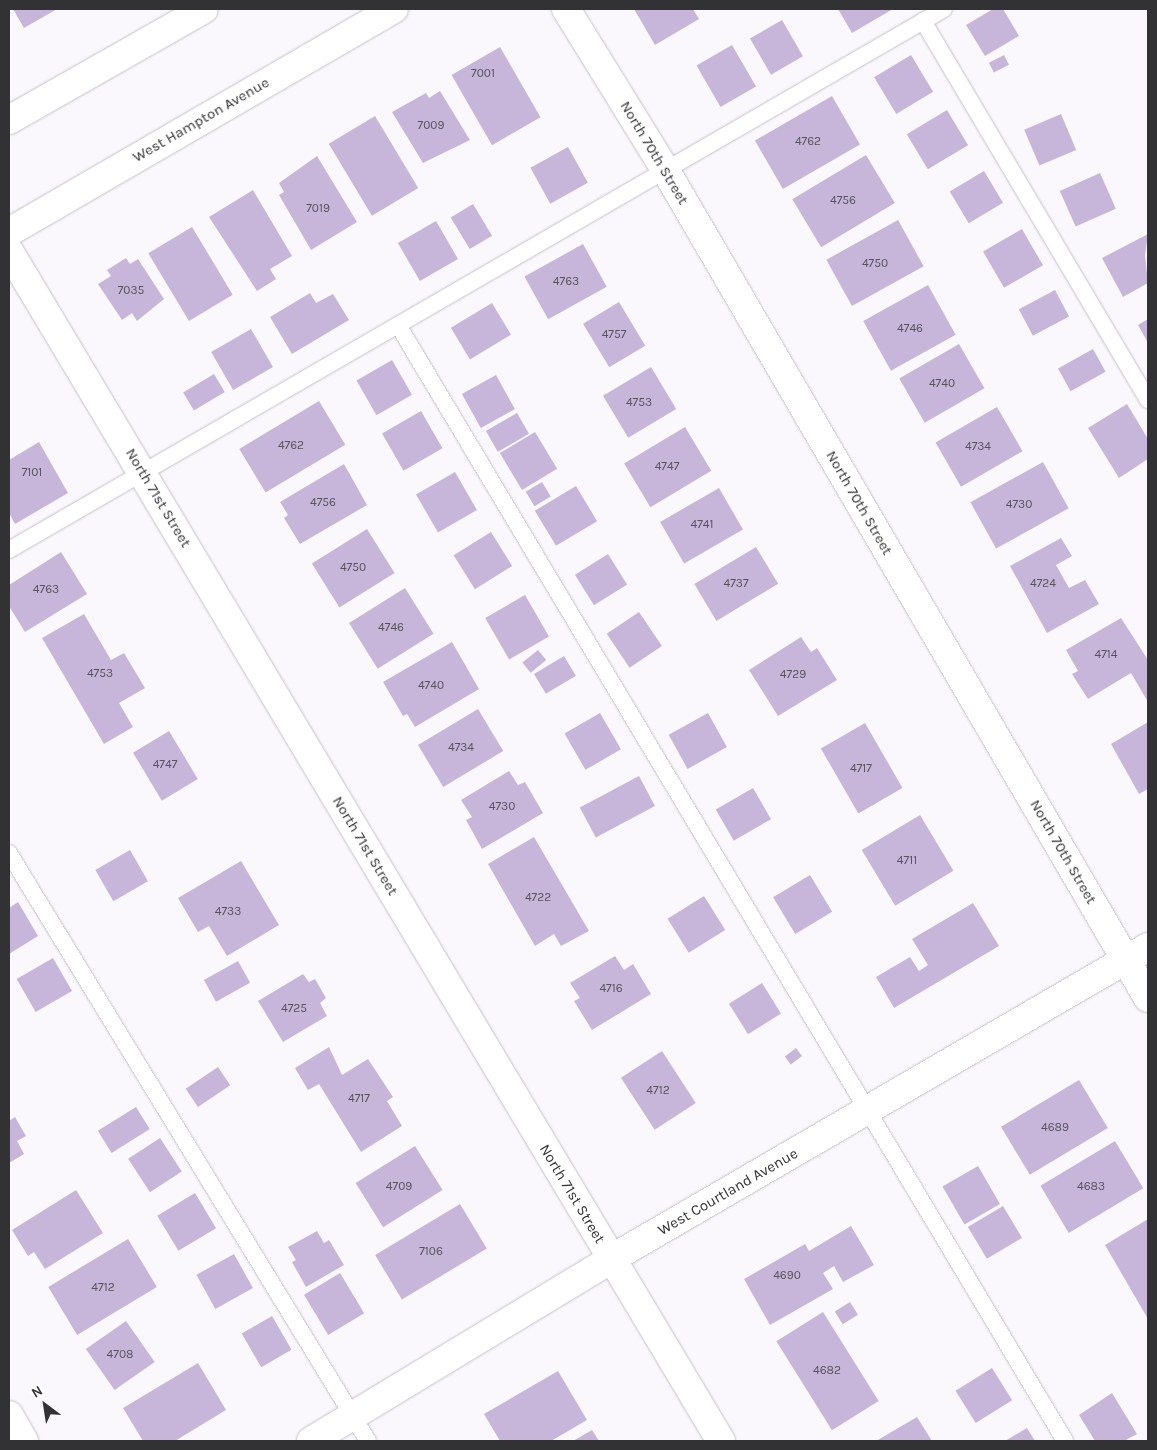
<!DOCTYPE html>
<style>
body{margin:0}
#map{position:relative;width:1157px;height:1450px;overflow:hidden;background:#faf8fd;font-family:Karla,sans-serif}
div>[style]{position:absolute}
[style*='--x']{left:calc(var(--x)*1px);top:calc(var(--y)*1px);width:calc(var(--w)*1px);rotate:calc(var(--a)*1deg)}
.building>*{inset:0;background:#c7b6d9;transform-origin:0 0}
.roads{filter:drop-shadow(0 0 1px #c4c2c7) drop-shadow(0 0 1px #c4c2c7)}
.lane>*{height:16px;margin:-8px;padding:0 8px;transform-origin:8px;border-radius:8px;background:#fff}
.street>*{height:28px;margin:-14px;padding:0 14px;transform-origin:14px;border-radius:14px;background:#fff}
.secondary>*{height:28px;margin:-14px;padding:0 14px;transform-origin:14px;border-radius:14px;background:#fff}
span{translate:-50% -50%;white-space:nowrap;text-align:center;line-height:1.15;-webkit-text-stroke:5px #fff;paint-order:stroke}
.number-label{font-size:12px;color:#57525c}
.number-label span{-webkit-text-stroke-width:0}
.street-label{font-size:15px;color:#323133}
.frame{position:absolute;inset:0;border:10px solid #323133;pointer-events:none}
.north{position:absolute;left:20px;top:1380px;width:50px;height:50px;-webkit-text-stroke:4px #fff;paint-order:stroke;rotate:329deg;font-size:14px;font-weight:700;line-height:20px;text-align:center;color:#323133}
.north::after{content:'';display:block;margin:auto;width:18px;height:22px;background:#323133;clip-path:polygon(50% 0,100% 100%,50% 72%,0 100%)}
</style>
<div id="map">
<div class="building">
<i style="clip-path:polygon(13px 9px,57px 9px,24px 28px)"></i>
<i style="clip-path:polygon(634px 9px,693px 9px,699px 19px,655px 45px)"></i>
<i style="clip-path:polygon(838px 9px,893px 9px,852px 33px)"></i>
<i style="clip-path:polygon(993px 9px,1003px 9px,1019px 36px,985px 56px,966px 25px)"></i>
<i style="left:782px;top:20px;width:42px;height:37px;rotate:60deg"></i>
<i style="left:732px;top:45px;width:48px;height:41px;rotate:60deg"></i>
<i style="left:500px;top:47px;width:81px;height:56px;rotate:60deg"></i>
<i style="left:911px;top:55px;width:43px;height:43px;rotate:59deg"></i>
<i style="left:1004px;top:55px;width:11px;height:17px;rotate:63deg"></i>
<i style="clip-path:polygon(440px 91px,470px 140px,423px 163px,392px 112px,426px 93px,429px 98px)"></i>
<i style="left:832px;top:96px;width:56px;height:89px;rotate:60deg"></i>
<i style="left:947px;top:110px;width:41px;height:47px;rotate:59deg"></i>
<i style="left:1061px;top:114px;width:39px;height:40px;rotate:67deg"></i>
<i style="left:375px;top:116px;width:84px;height:54px;rotate:59deg"></i>
<i style="left:568px;top:147px;width:41px;height:43px;rotate:61deg"></i>
<i style="left:866px;top:155px;width:56px;height:86px;rotate:59deg"></i>
<i style="clip-path:polygon(317px 156px,357px 222px,311px 250px,279px 195px,284px 192px,279px 183px)"></i>
<i style="left:984px;top:171px;width:37px;height:40px;rotate:59deg"></i>
<i style="left:1100px;top:173px;width:39px;height:44px;rotate:66deg"></i>
<i style="clip-path:polygon(253px 190px,292px 256px,270px 269px,276px 279px,257px 291px,209px 217px)"></i>
<i style="left:473px;top:204px;width:37px;height:26px;rotate:59deg"></i>
<i style="left:898px;top:220px;width:53px;height:82px;rotate:61deg"></i>
<i style="left:436px;top:221px;width:44px;height:44px;rotate:60deg"></i>
<i style="left:192px;top:227px;width:79px;height:51px;rotate:59deg"></i>
<i style="left:1022px;top:229px;width:42px;height:45px;rotate:60deg"></i>
<i style="clip-path:polygon(1148px 234px,1145px 255px,1148px 283px,1123px 297px,1102px 258px)"></i>
<i style="left:583px;top:244px;width:49px;height:67px;rotate:61deg"></i>
<i style="clip-path:polygon(126px 258px,130px 264px,138px 259px,164px 299px,137px 321px,132px 313px,122px 320px,98px 284px,111px 276px,107px 270px)"></i>
<i style="left:928px;top:285px;width:57px;height:74px;rotate:61deg"></i>
<i style="left:1055px;top:290px;width:30px;height:41px;rotate:62deg"></i>
<i style="clip-path:polygon(310px 293px,316px 303px,333px 294px,349px 320px,292px 354px,270px 317px)"></i>
<i style="left:619px;top:302px;width:51px;height:42px;rotate:59deg"></i>
<i style="left:492px;top:303px;width:37px;height:48px;rotate:59deg"></i>
<i style="clip-path:polygon(1148px 319px,1148px 343px,1138px 325px)"></i>
<i style="left:251px;top:329px;width:44px;height:46px;rotate:60deg"></i>
<i style="left:959px;top:344px;width:51px;height:69px;rotate:60deg"></i>
<i style="left:1093px;top:349px;width:26px;height:40px;rotate:61deg"></i>
<i style="left:392px;top:360px;width:40px;height:41px;rotate:60deg"></i>
<i style="left:651px;top:367px;width:49px;height:56px;rotate:59deg"></i>
<i style="left:214px;top:374px;width:21px;height:36px;rotate:59deg"></i>
<i style="left:496px;top:375px;width:39px;height:39px;rotate:61deg"></i>
<i style="left:319px;top:401px;width:51px;height:93px;rotate:59deg"></i>
<i style="clip-path:polygon(1127px 404px,1148px 439px,1148px 459px,1119px 478px,1088px 428px)"></i>
<i style="left:997px;top:407px;width:51px;height:71px;rotate:60deg"></i>
<i style="left:421px;top:411px;width:43px;height:45px;rotate:60deg"></i>
<i style="left:517px;top:413px;width:24px;height:36px;rotate:60deg"></i>
<i style="left:685px;top:427px;width:51px;height:71px;rotate:59deg"></i>
<i style="left:535px;top:432px;width:43px;height:41px;rotate:59deg"></i>
<i style="clip-path:polygon(39px 442px,68px 493px,15px 524px,9px 513px,9px 460px)"></i>
<i style="left:1043px;top:462px;width:53px;height:83px;rotate:61deg"></i>
<i style="clip-path:polygon(344px 464px,367px 505px,300px 544px,284px 518px,288px 515px,280px 502px)"></i>
<i style="left:455px;top:472px;width:44px;height:45px;rotate:60deg"></i>
<i style="left:542px;top:482px;width:17px;height:19px;rotate:59deg"></i>
<i style="left:576px;top:486px;width:41px;height:48px;rotate:59deg"></i>
<i style="left:719px;top:488px;width:48px;height:68px;rotate:60deg"></i>
<i style="left:367px;top:529px;width:52px;height:65px;rotate:58deg"></i>
<i style="left:491px;top:532px;width:40px;height:44px;rotate:58deg"></i>
<i style="clip-path:polygon(1061px 538px,1072px 556px,1056px 565px,1069px 588px,1085px 580px,1099px 604px,1047px 633px,1010px 566px)"></i>
<i style="left:756px;top:547px;width:43px;height:72px;rotate:59deg"></i>
<i style="clip-path:polygon(61px 552px,87px 594px,25px 632px,9px 606px,9px 585px)"></i>
<i style="left:608px;top:554px;width:36px;height:39px;rotate:58deg"></i>
<i style="left:405px;top:588px;width:54px;height:66px;rotate:58deg"></i>
<i style="left:525px;top:595px;width:48px;height:46px;rotate:60deg"></i>
<i style="left:639px;top:612px;width:41px;height:39px;rotate:56deg"></i>
<i style="clip-path:polygon(84px 614px,111px 660px,124px 653px,145px 688px,119px 703px,133px 727px,104px 744px,42px 638px)"></i>
<i style="clip-path:polygon(1121px 618px,1148px 660px,1148px 702px,1131px 673px,1088px 699px,1072px 674px,1078px 671px,1066px 650px)"></i>
<i style="clip-path:polygon(801px 637px,811px 652px,817px 648px,837px 680px,778px 716px,749px 670px)"></i>
<i style="clip-path:polygon(452px 642px,479px 689px,415px 727px,407px 714px,403px 716px,383px 682px)"></i>
<i style="left:538px;top:650px;width:13px;height:20px;rotate:51deg"></i>
<i style="left:564px;top:656px;width:23px;height:35px;rotate:59deg"></i>
<i style="left:478px;top:709px;width:49px;height:70px;rotate:59deg"></i>
<i style="left:600px;top:713px;width:42px;height:41px;rotate:60deg"></i>
<i style="left:708px;top:713px;width:39px;height:45px;rotate:61deg"></i>
<i style="clip-path:polygon(1148px 722px,1148px 789px,1139px 794px,1111px 744px)"></i>
<i style="left:865px;top:723px;width:75px;height:51px;rotate:60deg"></i>
<i style="left:169px;top:731px;width:56px;height:42px;rotate:59deg"></i>
<i style="clip-path:polygon(509px 771px,518px 785px,525px 782px,543px 813px,482px 849px,466px 820px,472px 817px,461px 800px)"></i>
<i style="left:639px;top:776px;width:34px;height:67px;rotate:62deg"></i>
<i style="left:753px;top:788px;width:36px;height:43px;rotate:60deg"></i>
<i style="left:920px;top:815px;width:65px;height:68px;rotate:59deg"></i>
<i style="clip-path:polygon(534px 837px,589px 931px,561px 946px,554px 934px,535px 946px,488px 864px)"></i>
<i style="left:130px;top:850px;width:36px;height:40px;rotate:60deg"></i>
<i style="clip-path:polygon(241px 861px,279px 925px,227px 956px,209px 926px,198px 932px,178px 898px)"></i>
<i style="left:810px;top:875px;width:43px;height:43px;rotate:59deg"></i>
<i style="left:704px;top:896px;width:40px;height:43px;rotate:58deg"></i>
<i style="clip-path:polygon(18px 902px,38px 936px,9px 954px,9px 908px)"></i>
<i style="clip-path:polygon(973px 903px,999px 946px,894px 1008px,876px 977px,910px 957px,919px 971px,928px 965px,912px 939px)"></i>
<i style="clip-path:polygon(615px 956px,624px 970px,633px 964px,651px 994px,592px 1030px,574px 1001px,580px 998px,570px 983px)"></i>
<i style="left:53px;top:958px;width:38px;height:42px;rotate:60deg"></i>
<i style="left:238px;top:961px;width:25px;height:39px;rotate:61deg"></i>
<i style="clip-path:polygon(303px 974px,309px 982px,315px 979px,326px 998px,320px 1003px,327px 1016px,283px 1042px,258px 1001px)"></i>
<i style="left:762px;top:983px;width:36px;height:39px;rotate:58deg"></i>
<i style="clip-path:polygon(329px 1047px,342px 1075px,368px 1059px,393px 1097px,387px 1101px,402px 1126px,361px 1152px,319px 1084px,308px 1090px,295px 1068px)"></i>
<i style="left:796px;top:1048px;width:10px;height:14px;rotate:53deg"></i>
<i style="left:662px;top:1051px;width:62px;height:49px;rotate:57deg"></i>
<i style="left:218px;top:1067px;width:22px;height:39px;rotate:56deg"></i>
<i style="left:1079px;top:1080px;width:56px;height:91px;rotate:59deg"></i>
<i style="left:136px;top:1107px;width:26px;height:45px;rotate:58deg"></i>
<i style="clip-path:polygon(15px 1117px,26px 1136px,17px 1141px,24px 1154px,9px 1163px,9px 1121px)"></i>
<i style="left:160px;top:1138px;width:40px;height:38px;rotate:57deg"></i>
<i style="left:1115px;top:1141px;width:55px;height:87px;rotate:59deg"></i>
<i style="left:415px;top:1146px;width:52px;height:70px;rotate:58deg"></i>
<i style="left:978px;top:1166px;width:44px;height:41px;rotate:60deg"></i>
<i style="clip-path:polygon(76px 1190px,103px 1233px,45px 1269px,34px 1252px,28px 1256px,12px 1230px)"></i>
<i style="left:195px;top:1193px;width:41px;height:44px;rotate:59deg"></i>
<i style="left:460px;top:1204px;width:52px;height:99px;rotate:59deg"></i>
<i style="left:1003px;top:1206px;width:37px;height:41px;rotate:59deg"></i>
<i style="clip-path:polygon(1148px 1219px,1148px 1319px,1105px 1245px)"></i>
<i style="clip-path:polygon(851px 1226px,874px 1265px,843px 1282px,834px 1266px,823px 1273px,833px 1289px,770px 1325px,744px 1279px,805px 1244px,809px 1251px)"></i>
<i style="clip-path:polygon(317px 1231px,324px 1243px,329px 1240px,344px 1265px,306px 1287px,292px 1262px,296px 1260px,288px 1247px)"></i>
<i style="left:128px;top:1239px;width:56px;height:93px;rotate:59deg"></i>
<i style="left:234px;top:1254px;width:39px;height:43px;rotate:61deg"></i>
<i style="left:340px;top:1273px;width:47px;height:42px;rotate:59deg"></i>
<i style="left:850px;top:1302px;width:15px;height:18px;rotate:58deg"></i>
<i style="left:823px;top:1312px;width:105px;height:55px;rotate:58deg"></i>
<i style="left:272px;top:1316px;width:39px;height:35px;rotate:60deg"></i>
<i style="left:126px;top:1321px;width:50px;height:49px;rotate:55deg"></i>
<i style="clip-path:polygon(198px 1363px,226px 1410px,175px 1441px,143px 1441px,123px 1408px)"></i>
<i style="left:992px;top:1368px;width:38px;height:43px;rotate:58deg"></i>
<i style="clip-path:polygon(558px 1371px,587px 1420px,551px 1441px,500px 1441px,484px 1414px)"></i>
<i style="clip-path:polygon(1112px 1393px,1137px 1434px,1124px 1441px,1095px 1441px,1079px 1415px)"></i>
<i style="clip-path:polygon(917px 1417px,932px 1441px,876px 1441px)"></i>
<i style="clip-path:polygon(1027px 1428px,1035px 1441px,1005px 1441px)"></i>
<i style="clip-path:polygon(592px 1430px,599px 1441px,573px 1441px)"></i>
</div>
<div class="roads">
<div class="lane">
<i style="--x:923;--y:21;--w:441;--a:59.3"></i>
<i style="--x:398;--y:325;--w:1300;--a:59.13"></i>
<i style="--x:9;--y:550;--w:1080;--a:-30.05"></i>
<i style="--x:9;--y:853;--w:689;--a:58.59"></i>
</div>
<div class="street">
<i style="--x:566;--y:9;--w:190;--a:58.3"></i>
<i style="--x:666;--y:171;--w:957;--a:59.77"></i>
<i style="--x:9;--y:251;--w:1387;--a:59.11"></i>
<i style="--x:9;--y:1415;--w:30;--a:60"></i>
<i style="--x:311;--y:1441;--w:351;--a:-31.2"></i>
<i style="--x:611;--y:1259;--w:621;--a:-30.16"></i>
</div>
<div class="secondary">
<i style="--x:9;--y:120;--w:224;--a:-29.6"></i>
<i style="--x:9;--y:232;--w:445;--a:-30.1"></i>
</div>
</div>
<div class="number-label">
<span style="left:483px;top:74px">7001</span>
<span style="left:431px;top:126px">7009</span>
<span style="left:808px;top:142px">4762</span>
<span style="left:843px;top:201px">4756</span>
<span style="left:318px;top:209px">7019</span>
<span style="left:875px;top:264px">4750</span>
<span style="left:566px;top:282px">4763</span>
<span style="left:131px;top:291px">7035</span>
<span style="left:910px;top:329px">4746</span>
<span style="left:614px;top:335px">4757</span>
<span style="left:942px;top:384px">4740</span>
<span style="left:639px;top:403px">4753</span>
<span style="left:291px;top:446px">4762</span>
<span style="left:978px;top:447px">4734</span>
<span style="left:667px;top:467px">4747</span>
<span style="left:32px;top:473px">7101</span>
<span style="left:323px;top:503px">4756</span>
<span style="left:1019px;top:505px">4730</span>
<span style="left:702px;top:525px">4741</span>
<span style="left:353px;top:568px">4750</span>
<span style="left:736px;top:584px">4737</span>
<span style="left:1043px;top:584px">4724</span>
<span style="left:46px;top:590px">4763</span>
<span style="left:391px;top:628px">4746</span>
<span style="left:1106px;top:655px">4714</span>
<span style="left:100px;top:674px">4753</span>
<span style="left:793px;top:675px">4729</span>
<span style="left:431px;top:686px">4740</span>
<span style="left:461px;top:748px">4734</span>
<span style="left:165px;top:765px">4747</span>
<span style="left:861px;top:769px">4717</span>
<span style="left:502px;top:807px">4730</span>
<span style="left:907px;top:861px">4711</span>
<span style="left:538px;top:898px">4722</span>
<span style="left:228px;top:912px">4733</span>
<span style="left:611px;top:989px">4716</span>
<span style="left:294px;top:1009px">4725</span>
<span style="left:658px;top:1091px">4712</span>
<span style="left:359px;top:1099px">4717</span>
<span style="left:1055px;top:1128px">4689</span>
<span style="left:399px;top:1187px">4709</span>
<span style="left:1091px;top:1187px">4683</span>
<span style="left:431px;top:1252px">7106</span>
<span style="left:787px;top:1276px">4690</span>
<span style="left:103px;top:1288px">4712</span>
<span style="left:120px;top:1355px">4708</span>
<span style="left:827px;top:1371px">4682</span>
</div>
<div class="street-label">
<span style="left:201px;top:120px;rotate:-30deg">West Hampton Avenue</span>
<span style="left:654px;top:153px;rotate:59deg">North 70th Street</span>
<span style="left:158px;top:498px;rotate:59deg">North 71st Street</span>
<span style="left:859px;top:503px;rotate:60deg">North 70th Street</span>
<span style="left:365px;top:846px;rotate:59deg">North 71st Street</span>
<span style="left:1063px;top:852px;rotate:60deg">North 70th Street</span>
<span style="left:728px;top:1192px;rotate:-30deg">West Courtland Avenue</span>
<span style="left:572px;top:1194px;rotate:59deg">North 71st Street</span>
</div>
<div class="frame"></div>
<div class="north">N</div>
</div>
